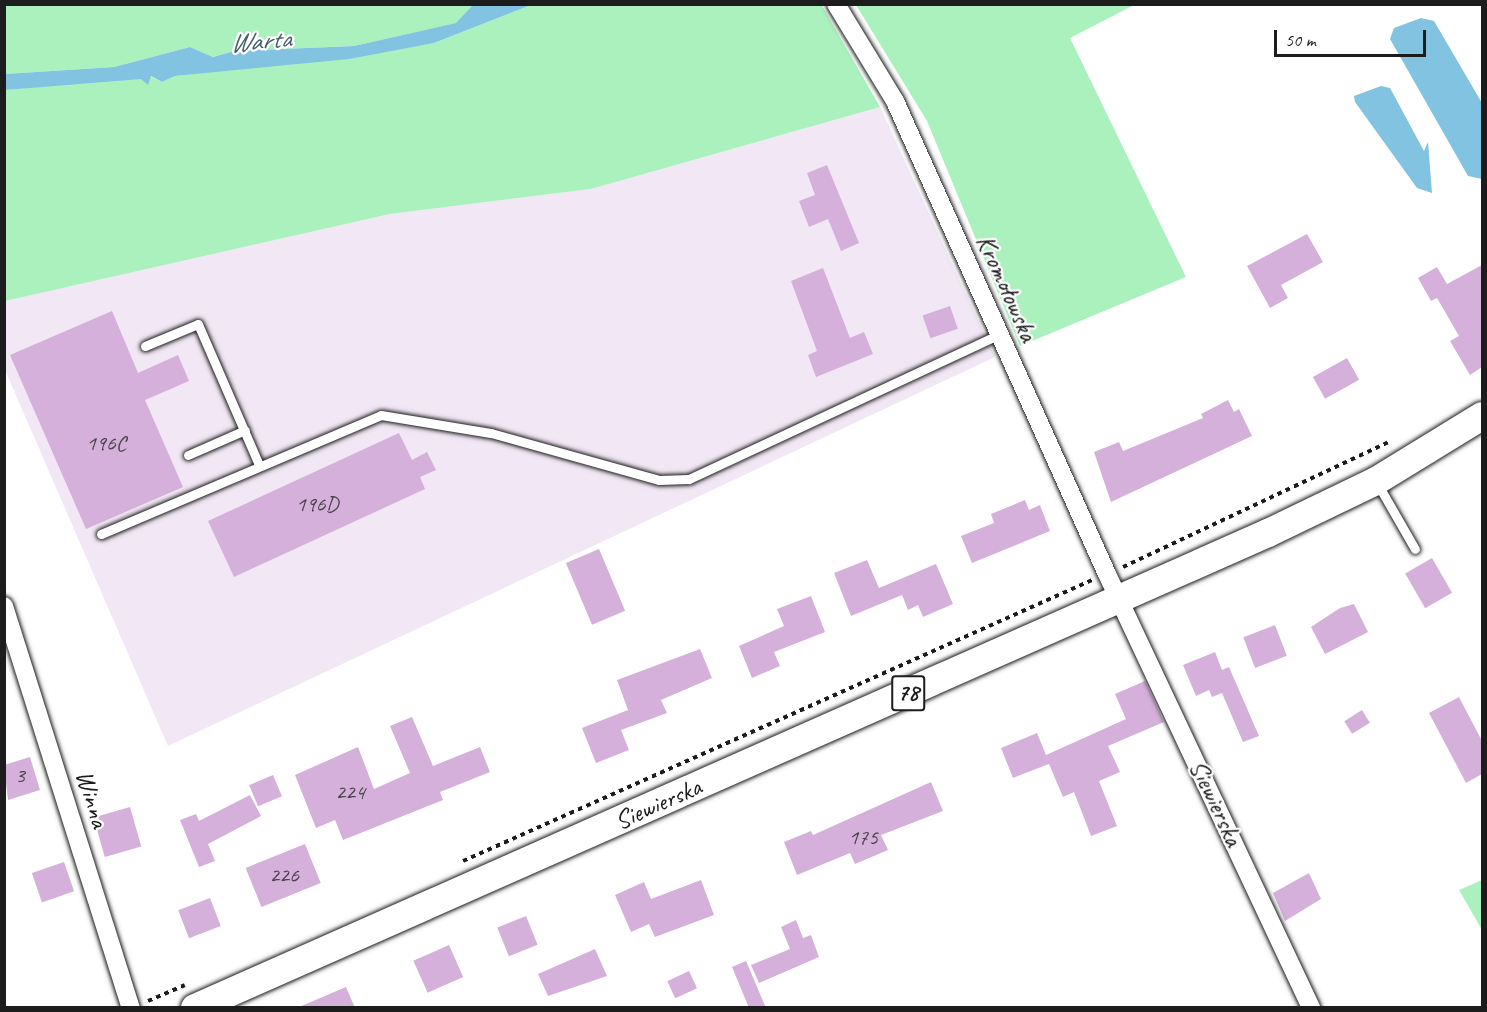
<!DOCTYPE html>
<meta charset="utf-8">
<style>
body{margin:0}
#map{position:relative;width:1487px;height:1012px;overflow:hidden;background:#fff;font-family:Caveat,sans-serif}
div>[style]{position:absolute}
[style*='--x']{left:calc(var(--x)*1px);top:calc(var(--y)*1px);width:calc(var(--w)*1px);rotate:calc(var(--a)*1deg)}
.built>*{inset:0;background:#f2e7f4}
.green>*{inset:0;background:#aaf1be}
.water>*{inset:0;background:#82c3e2}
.building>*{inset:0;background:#d4b0da;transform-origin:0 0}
.path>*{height:4px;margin-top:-2px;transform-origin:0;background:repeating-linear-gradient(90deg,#1c1c1c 0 4.5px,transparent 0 9px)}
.roads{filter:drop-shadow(0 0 2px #1c1c1c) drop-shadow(0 0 2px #1c1c1c)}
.service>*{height:9px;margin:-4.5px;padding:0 4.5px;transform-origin:4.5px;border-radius:4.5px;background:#fff}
.minor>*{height:18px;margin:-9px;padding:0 9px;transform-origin:9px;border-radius:9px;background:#fff}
.primary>*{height:28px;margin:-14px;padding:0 14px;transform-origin:14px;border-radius:14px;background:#fff}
span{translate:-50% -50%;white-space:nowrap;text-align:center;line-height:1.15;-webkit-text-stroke:4.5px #fff;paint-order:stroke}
.number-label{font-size:22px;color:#4a414c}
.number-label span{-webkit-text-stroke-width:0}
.shield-label span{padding:2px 4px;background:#fff;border:2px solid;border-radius:4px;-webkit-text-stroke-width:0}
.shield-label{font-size:24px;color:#1c1c1c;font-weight:700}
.street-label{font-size:26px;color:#1c1c1c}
.water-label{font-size:27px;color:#455f6b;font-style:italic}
.frame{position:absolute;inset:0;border:6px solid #1c1c1c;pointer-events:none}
.scale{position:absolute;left:1274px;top:30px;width:152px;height:27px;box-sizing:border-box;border:3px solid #1c1c1c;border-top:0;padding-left:8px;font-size:18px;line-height:21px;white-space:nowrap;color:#1c1c1c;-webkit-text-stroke:4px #fff;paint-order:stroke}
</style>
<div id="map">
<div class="built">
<i style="clip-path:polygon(880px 107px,995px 357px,168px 746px,5px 370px,4px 301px,390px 214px,591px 189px)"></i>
</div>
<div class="green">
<i style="clip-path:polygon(821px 4px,880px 107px,591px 189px,390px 214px,5px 301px,5px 90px,150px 76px,162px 82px,175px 76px,385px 51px,434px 43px,531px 5px)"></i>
<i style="clip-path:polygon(5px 5px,474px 5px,457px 23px,354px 46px,234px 51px,213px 57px,190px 47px,114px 67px,5px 74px)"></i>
<i style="clip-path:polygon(856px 5px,1134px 5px,1070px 38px,1186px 277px,1020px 346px,927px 121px)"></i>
<i style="clip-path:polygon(1482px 880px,1482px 930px,1459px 890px)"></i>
</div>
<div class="water">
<i style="clip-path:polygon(474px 4px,531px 5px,434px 43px,349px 59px,175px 76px,162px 82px,151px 76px,148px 85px,141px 79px,5px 90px,5px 74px,114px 67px,190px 47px,213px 57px,234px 51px,354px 46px,456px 23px)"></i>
<i style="clip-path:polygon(1421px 18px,1434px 21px,1482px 103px,1482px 179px,1468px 176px,1390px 39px,1394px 28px)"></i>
<i style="clip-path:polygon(1381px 86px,1390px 88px,1424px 151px,1428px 142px,1432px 193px,1417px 188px,1355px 102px,1354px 96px)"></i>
</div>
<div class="building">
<i style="clip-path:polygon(827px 165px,859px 243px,841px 251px,828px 219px,809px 227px,799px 201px,815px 195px,807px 173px)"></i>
<i style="clip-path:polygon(1307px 234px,1323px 262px,1281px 285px,1288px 298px,1270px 308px,1247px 266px)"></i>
<i style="clip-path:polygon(1482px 265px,1482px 367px,1470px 375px,1450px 341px,1459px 336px,1437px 298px,1431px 301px,1418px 278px,1437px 267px,1447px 284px)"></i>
<i style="clip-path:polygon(823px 268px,850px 338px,864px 332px,873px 354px,816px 377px,808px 355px,817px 351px,791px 281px)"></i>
<i style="left:950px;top:306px;width:24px;height:29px;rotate:71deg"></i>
<i style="clip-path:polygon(112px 311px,138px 373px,178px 355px,189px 381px,145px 400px,183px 487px,86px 529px,10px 355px)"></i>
<i style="left:1347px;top:358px;width:25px;height:39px;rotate:61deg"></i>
<i style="clip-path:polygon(1228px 400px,1234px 412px,1239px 409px,1252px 436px,1111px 502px,1094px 452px,1119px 442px,1123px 451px,1203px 418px,1201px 414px)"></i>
<i style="clip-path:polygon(399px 433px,412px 460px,427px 452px,436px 470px,420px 477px,425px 489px,234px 577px,208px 521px)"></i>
<i style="clip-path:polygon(1025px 500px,1029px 510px,1040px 505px,1050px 531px,972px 563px,961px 536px,994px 523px,991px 514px)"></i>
<i style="left:599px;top:549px;width:67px;height:36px;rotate:67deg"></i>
<i style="left:1432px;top:558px;width:40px;height:31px;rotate:60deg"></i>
<i style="clip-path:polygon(867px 560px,879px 588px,936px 564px,953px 604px,923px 617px,918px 605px,908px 610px,902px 595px,851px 616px,834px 573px)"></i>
<i style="clip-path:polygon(811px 596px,825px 632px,774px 652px,780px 666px,752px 678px,739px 646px,784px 626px,777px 609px)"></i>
<i style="clip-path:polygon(1354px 604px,1368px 632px,1325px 654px,1311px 627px,1340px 608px)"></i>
<i style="left:1275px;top:625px;width:33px;height:34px;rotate:69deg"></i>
<i style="clip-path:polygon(700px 649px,712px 678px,661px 700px,667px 713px,621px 730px,629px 750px,596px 763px,582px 728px,628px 710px,617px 680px)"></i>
<i style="clip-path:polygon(1215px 652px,1222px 670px,1229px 667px,1259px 736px,1243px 742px,1222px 693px,1212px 697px,1209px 690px,1196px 696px,1183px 665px)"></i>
<i style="clip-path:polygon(1145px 681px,1164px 722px,1108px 746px,1120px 772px,1099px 781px,1117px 826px,1091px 836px,1074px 792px,1063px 797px,1049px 764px,1013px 778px,1001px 748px,1037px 733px,1046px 755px,1126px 719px,1115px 694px)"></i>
<i style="clip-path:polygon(1459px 697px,1482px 741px,1482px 774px,1466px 783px,1429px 713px)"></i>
<i style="left:1362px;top:710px;width:15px;height:21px;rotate:58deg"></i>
<i style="clip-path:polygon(412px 717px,433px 766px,480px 747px,490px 772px,440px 792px,443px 800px,343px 840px,335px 820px,316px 828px,295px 775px,358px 747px,374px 789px,410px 773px,390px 726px)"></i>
<i style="clip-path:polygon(30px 757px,40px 790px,8px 800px,4px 765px)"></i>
<i style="left:273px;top:775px;width:23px;height:26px;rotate:67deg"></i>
<i style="clip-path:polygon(931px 782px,943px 811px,881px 835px,888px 850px,855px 864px,850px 853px,797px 875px,784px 842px,811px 831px,813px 835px)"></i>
<i style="clip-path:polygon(250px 795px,261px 816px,208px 844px,215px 861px,199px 867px,180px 820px,196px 814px,199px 821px)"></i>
<i style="left:130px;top:807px;width:41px;height:38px;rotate:74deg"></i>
<i style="left:305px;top:844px;width:42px;height:64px;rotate:68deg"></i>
<i style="left:64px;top:862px;width:31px;height:34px;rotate:71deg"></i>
<i style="clip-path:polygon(1309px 873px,1321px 899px,1285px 921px,1273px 893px)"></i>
<i style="clip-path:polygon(701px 880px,714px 915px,655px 937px,649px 924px,631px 932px,615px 895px,644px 882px,651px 899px)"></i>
<i style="left:210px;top:898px;width:30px;height:34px;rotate:69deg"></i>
<i style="left:526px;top:916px;width:31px;height:31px;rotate:68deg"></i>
<i style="clip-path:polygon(796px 920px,803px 938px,811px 935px,819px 957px,759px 983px,751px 965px,790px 949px,781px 927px)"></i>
<i style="left:449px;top:945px;width:35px;height:39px;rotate:66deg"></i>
<i style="clip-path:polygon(595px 949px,607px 976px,548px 996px,538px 974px)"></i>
<i style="clip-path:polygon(746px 961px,766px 1008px,749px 1008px,732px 967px)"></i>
<i style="left:689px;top:971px;width:19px;height:24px;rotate:65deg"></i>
<i style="clip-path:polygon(346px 987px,355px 1008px,299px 1008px,299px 1007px)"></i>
</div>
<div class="path">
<i style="--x:1123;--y:567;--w:296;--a:-25.2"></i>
<i style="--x:463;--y:861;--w:689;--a:-24.07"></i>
<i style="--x:148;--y:1001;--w:40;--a:-23.4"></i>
</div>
<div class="roads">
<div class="service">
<i style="--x:145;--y:346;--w:57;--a:-22.5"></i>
<i style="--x:198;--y:324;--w:154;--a:66.6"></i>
<i style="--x:188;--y:455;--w:62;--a:-23.7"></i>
<i style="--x:1377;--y:483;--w:76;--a:60.1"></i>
<i style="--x:101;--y:534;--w:304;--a:-23"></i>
<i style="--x:381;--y:415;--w:111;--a:9.3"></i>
<i style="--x:491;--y:433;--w:174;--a:15.6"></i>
<i style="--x:659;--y:480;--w:30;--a:-2"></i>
<i style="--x:689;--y:479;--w:343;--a:-25"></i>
</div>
<div class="minor">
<i style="--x:836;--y:4;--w:114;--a:58.7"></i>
<i style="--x:895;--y:101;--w:518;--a:65.86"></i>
<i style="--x:1107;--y:574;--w:480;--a:64.8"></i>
<i style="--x:4;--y:606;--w:422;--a:72.5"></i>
</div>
<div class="primary">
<i style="--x:195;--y:1008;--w:1173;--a:-23.88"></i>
<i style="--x:1268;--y:533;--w:120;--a:-25.7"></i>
<i style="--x:1376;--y:481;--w:124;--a:-31.5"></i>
</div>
</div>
<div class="number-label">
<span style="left:106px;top:444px">196C</span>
<span style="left:317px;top:505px">196D</span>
<span style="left:20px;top:776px">3</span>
<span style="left:350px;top:793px">224</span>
<span style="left:863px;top:838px">175</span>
<span style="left:284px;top:876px">226</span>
</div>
<div class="shield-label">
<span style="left:908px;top:693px">78</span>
</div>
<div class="street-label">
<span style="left:1007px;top:288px;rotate:66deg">Kromołowska</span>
<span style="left:92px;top:799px;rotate:73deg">Winna</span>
<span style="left:1216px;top:803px;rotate:65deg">Siewierska</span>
<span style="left:658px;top:804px;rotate:-24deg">Siewierska</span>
</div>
<div class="water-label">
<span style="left:260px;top:41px;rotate:-5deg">Warta</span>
</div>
<div class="frame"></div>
<div class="scale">50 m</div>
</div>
